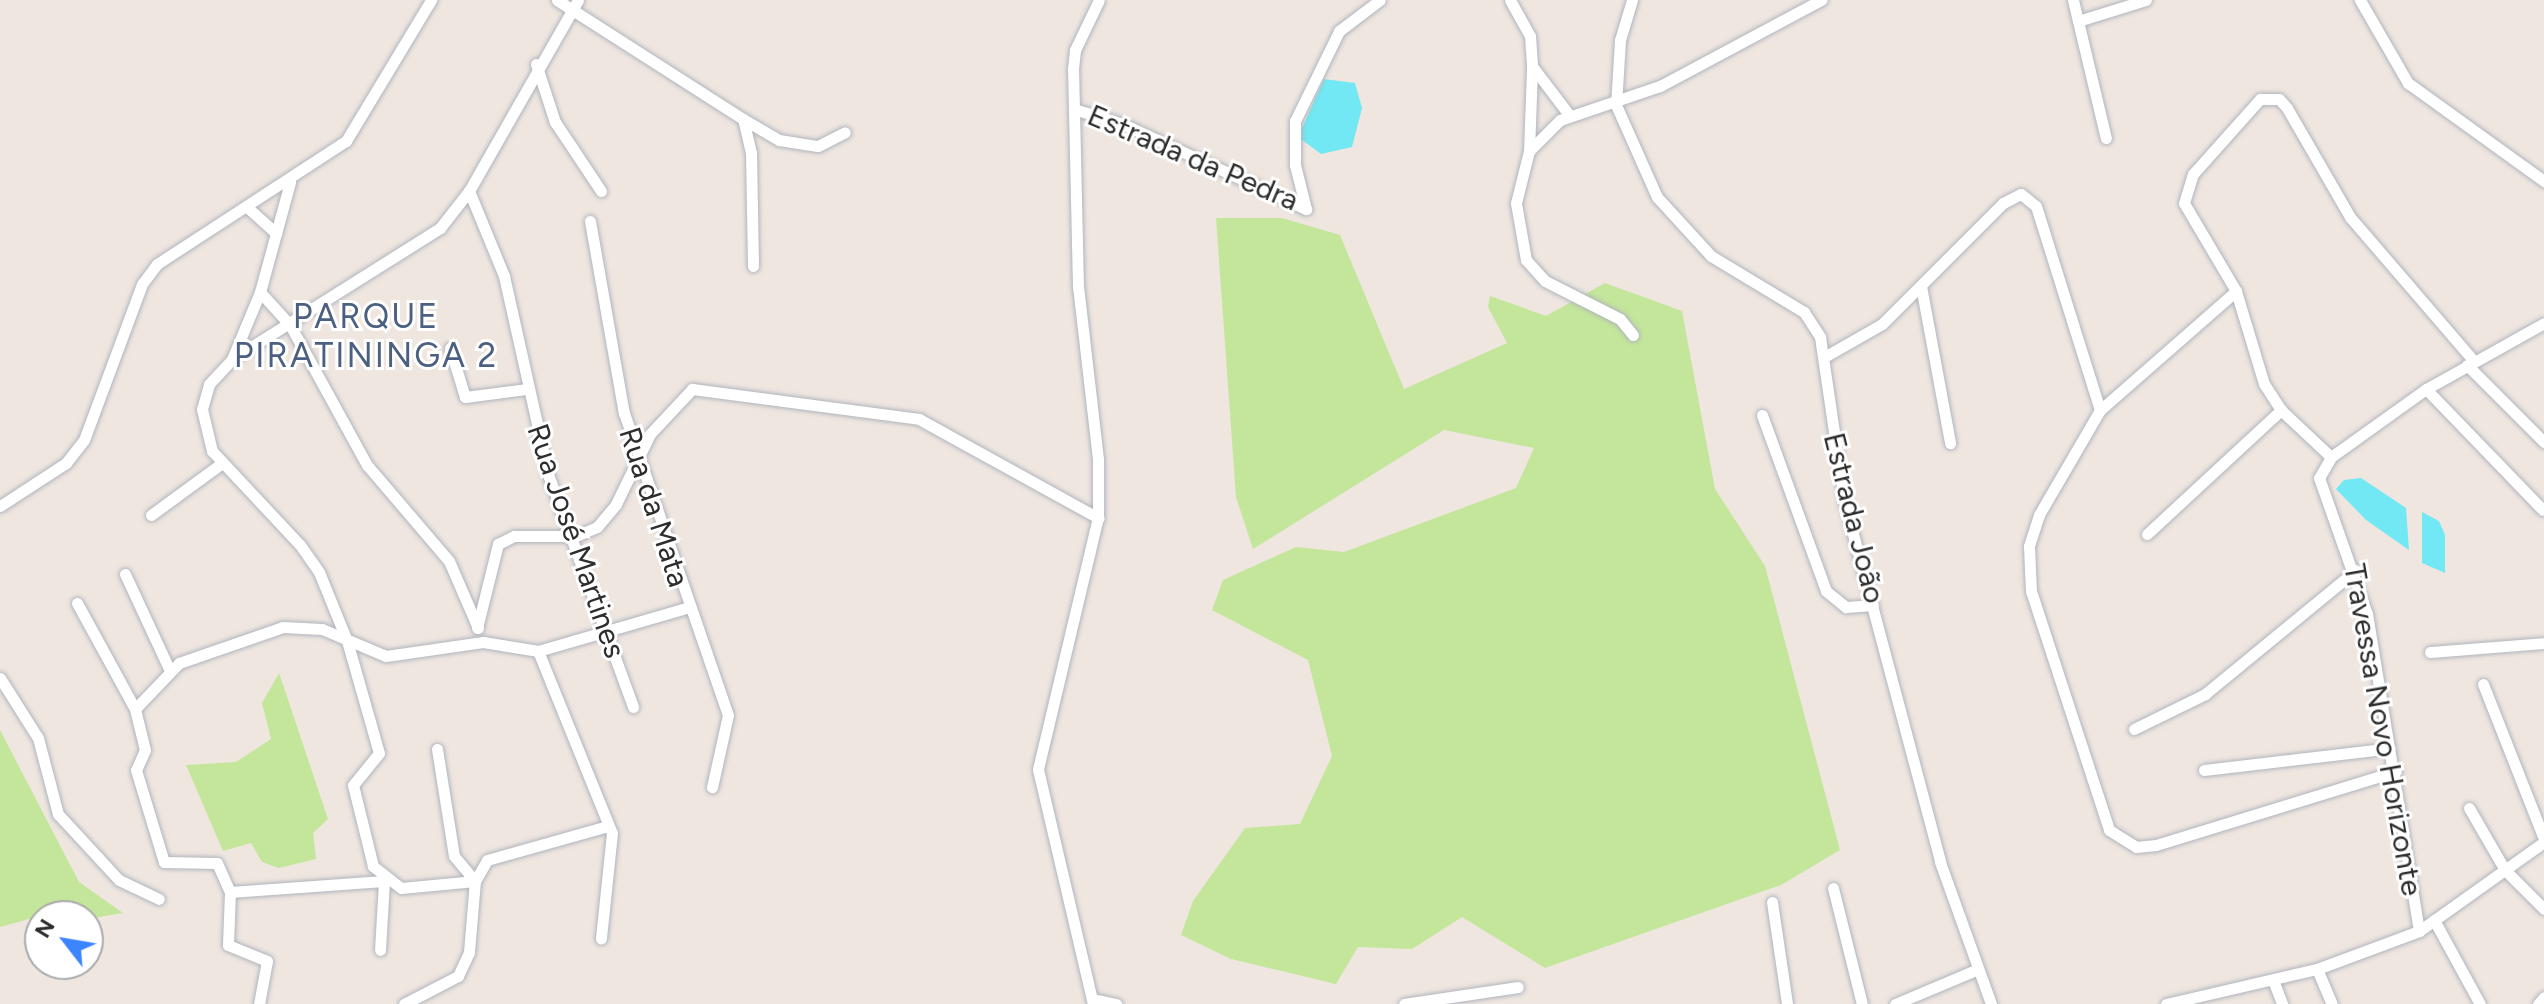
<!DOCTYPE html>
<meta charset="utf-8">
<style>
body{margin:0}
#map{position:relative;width:2544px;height:1004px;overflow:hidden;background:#efe6e0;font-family:Figtree,sans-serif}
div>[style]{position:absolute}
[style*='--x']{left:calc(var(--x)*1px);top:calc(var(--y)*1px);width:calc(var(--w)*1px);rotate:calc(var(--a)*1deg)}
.green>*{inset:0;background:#c3e69b}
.water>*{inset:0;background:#71e8f3}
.roads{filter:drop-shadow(0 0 2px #b0b5bd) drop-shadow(0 0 2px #b0b5bd)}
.street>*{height:11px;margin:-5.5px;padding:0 5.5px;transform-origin:5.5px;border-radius:5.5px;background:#fff}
span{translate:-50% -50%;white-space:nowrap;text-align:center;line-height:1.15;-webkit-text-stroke:6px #fff;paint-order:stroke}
.street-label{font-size:30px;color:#2d2d2d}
.quarter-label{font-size:34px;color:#4b5f81;letter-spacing:2px}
.north{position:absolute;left:24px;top:900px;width:80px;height:80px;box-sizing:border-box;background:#fff;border:2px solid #ababab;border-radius:50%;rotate:301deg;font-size:22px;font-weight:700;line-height:32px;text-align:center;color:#2d2d2d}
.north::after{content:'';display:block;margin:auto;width:28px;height:36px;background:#3d85ff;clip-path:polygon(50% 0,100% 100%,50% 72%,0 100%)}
</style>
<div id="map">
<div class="green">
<i style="clip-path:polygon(1216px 218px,1282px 218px,1340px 235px,1404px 389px,1507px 343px,1488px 307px,1490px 296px,1546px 316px,1605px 283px,1682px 311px,1715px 489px,1765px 566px,1840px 850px,1781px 885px,1545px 968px,1462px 917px,1412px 949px,1358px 947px,1336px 984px,1231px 959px,1181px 935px,1193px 901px,1245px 828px,1300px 824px,1332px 756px,1308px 660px,1212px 610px,1223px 580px,1296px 547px,1344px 552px,1516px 488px,1534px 448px,1444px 430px,1253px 549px,1236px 497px)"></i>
<i style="clip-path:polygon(279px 673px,328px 819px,313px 833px,316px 859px,279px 868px,262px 862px,251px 843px,223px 851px,186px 765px,236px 762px,271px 739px,262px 703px)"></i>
<i style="clip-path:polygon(0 730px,79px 882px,123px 913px,88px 919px,40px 916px,0 927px)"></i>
</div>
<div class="water">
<i style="clip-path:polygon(1324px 79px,1355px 83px,1362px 108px,1352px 147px,1321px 154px,1298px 137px)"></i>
<i style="clip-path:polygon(2361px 478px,2406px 508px,2409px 550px,2366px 520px,2336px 489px,2344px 480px)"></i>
<i style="clip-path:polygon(2422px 512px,2439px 521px,2445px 535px,2445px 573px,2422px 563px)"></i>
</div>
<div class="roads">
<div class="street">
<i style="--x:557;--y:0;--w:221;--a:32.6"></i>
<i style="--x:1510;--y:0;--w:41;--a:60.9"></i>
<i style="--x:1530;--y:36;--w:30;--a:86"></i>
<i style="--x:1532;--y:66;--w:63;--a:52.8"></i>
<i style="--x:1632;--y:0;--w:42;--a:106.7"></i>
<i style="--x:1620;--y:40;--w:65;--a:93.5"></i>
<i style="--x:1616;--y:105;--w:101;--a:66"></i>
<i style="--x:1657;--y:197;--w:80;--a:47.5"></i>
<i style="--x:1711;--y:256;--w:109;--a:31.1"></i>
<i style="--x:1804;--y:312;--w:30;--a:57"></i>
<i style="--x:1820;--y:337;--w:165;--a:81.6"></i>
<i style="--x:1844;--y:500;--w:375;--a:75.1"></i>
<i style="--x:1940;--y:862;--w:151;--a:70.2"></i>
<i style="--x:2073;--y:0;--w:142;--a:76.6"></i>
<i style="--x:2360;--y:0;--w:96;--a:60"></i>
<i style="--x:2408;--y:83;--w:168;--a:35.8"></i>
<i style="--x:2078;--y:21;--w:71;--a:-17.2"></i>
<i style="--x:536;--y:64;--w:61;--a:71.9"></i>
<i style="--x:555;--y:122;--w:83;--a:56.3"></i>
<i style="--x:1074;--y:109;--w:53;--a:17.4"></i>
<i style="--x:1125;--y:125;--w:200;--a:24.9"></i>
<i style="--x:1306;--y:209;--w:45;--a:-104"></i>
<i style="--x:1295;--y:165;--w:44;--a:-90"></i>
<i style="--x:1295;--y:121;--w:100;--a:-63.9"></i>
<i style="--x:1339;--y:31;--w:51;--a:-37.1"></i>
<i style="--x:1529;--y:151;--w:83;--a:-87.9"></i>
<i style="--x:469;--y:191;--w:92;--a:67.6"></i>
<i style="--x:504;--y:276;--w:206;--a:77.4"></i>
<i style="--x:549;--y:477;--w:245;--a:69.9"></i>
<i style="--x:248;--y:208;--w:38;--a:42"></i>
<i style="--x:590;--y:221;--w:195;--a:80"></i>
<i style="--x:624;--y:413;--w:319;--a:71"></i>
<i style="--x:728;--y:715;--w:74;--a:102.5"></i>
<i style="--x:753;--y:266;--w:113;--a:-91"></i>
<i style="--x:751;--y:153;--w:35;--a:-103"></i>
<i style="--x:743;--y:119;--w:42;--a:30.3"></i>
<i style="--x:779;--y:140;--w:39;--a:9"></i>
<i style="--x:818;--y:146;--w:30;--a:-27"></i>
<i style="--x:1921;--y:286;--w:160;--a:79.5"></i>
<i style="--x:2236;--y:291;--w:181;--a:138.8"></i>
<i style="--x:2100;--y:410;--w:121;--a:120.2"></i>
<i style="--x:2039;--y:515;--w:33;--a:108"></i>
<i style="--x:2029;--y:546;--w:45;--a:87.5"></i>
<i style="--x:2031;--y:591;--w:251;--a:71.9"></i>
<i style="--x:2109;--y:830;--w:32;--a:32"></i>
<i style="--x:2136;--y:847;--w:20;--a:-6"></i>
<i style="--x:2156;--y:845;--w:251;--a:-17.1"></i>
<i style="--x:260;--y:292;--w:45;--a:47.7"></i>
<i style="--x:290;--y:325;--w:160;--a:61.2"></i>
<i style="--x:367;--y:465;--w:126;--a:49.5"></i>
<i style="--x:449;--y:561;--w:73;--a:66.6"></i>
<i style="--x:1633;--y:335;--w:21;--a:-129"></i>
<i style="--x:1620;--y:319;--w:84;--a:-153.1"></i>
<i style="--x:1545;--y:281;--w:28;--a:-132"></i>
<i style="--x:1526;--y:260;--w:58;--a:-100"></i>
<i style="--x:1516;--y:203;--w:54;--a:-76"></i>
<i style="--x:1529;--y:151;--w:44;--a:-45"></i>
<i style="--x:1560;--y:120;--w:106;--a:-18.8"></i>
<i style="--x:1660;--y:86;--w:183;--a:-28.1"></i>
<i style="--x:450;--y:348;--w:51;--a:73"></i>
<i style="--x:465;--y:397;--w:63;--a:-7.4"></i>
<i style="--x:1826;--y:356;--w:64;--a:-29.7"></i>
<i style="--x:1882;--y:324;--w:171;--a:-45"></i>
<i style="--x:2003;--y:203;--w:20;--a:-27"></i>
<i style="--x:2021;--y:194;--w:19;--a:39"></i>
<i style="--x:2036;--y:206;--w:214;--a:72.6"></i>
<i style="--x:232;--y:359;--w:73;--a:-67.3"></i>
<i style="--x:260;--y:292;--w:114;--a:-74.7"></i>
<i style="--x:2467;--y:365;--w:109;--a:45"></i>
<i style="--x:2426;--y:389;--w:168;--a:46"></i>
<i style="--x:1762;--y:415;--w:187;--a:70"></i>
<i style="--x:1826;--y:591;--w:26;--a:39"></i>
<i style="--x:1846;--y:607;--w:27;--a:-4"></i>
<i style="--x:2331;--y:457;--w:69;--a:-136.8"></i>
<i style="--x:2281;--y:410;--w:31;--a:-123"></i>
<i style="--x:2264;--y:384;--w:97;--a:-106.8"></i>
<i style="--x:2236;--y:291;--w:102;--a:-120.6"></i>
<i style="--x:2184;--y:203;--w:30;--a:-73"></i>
<i style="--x:2193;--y:174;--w:101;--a:-48.2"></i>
<i style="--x:2260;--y:99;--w:19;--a:0"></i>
<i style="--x:2279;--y:99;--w:12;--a:48"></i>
<i style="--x:2287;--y:108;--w:126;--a:60"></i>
<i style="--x:2350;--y:217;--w:190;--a:49.3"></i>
<i style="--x:0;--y:506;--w:79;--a:-33.1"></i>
<i style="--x:66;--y:463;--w:29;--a:-52"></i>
<i style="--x:84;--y:440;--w:166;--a:-69.6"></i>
<i style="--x:142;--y:284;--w:25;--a:-53"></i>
<i style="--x:157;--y:264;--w:225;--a:-33.1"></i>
<i style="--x:346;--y:141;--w:165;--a:-58.9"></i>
<i style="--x:151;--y:515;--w:88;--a:-36.2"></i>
<i style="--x:2147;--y:534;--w:183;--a:-42.8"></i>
<i style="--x:125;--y:574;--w:107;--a:65.1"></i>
<i style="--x:77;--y:603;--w:121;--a:61.3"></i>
<i style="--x:135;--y:709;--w:42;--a:76.3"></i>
<i style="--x:145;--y:750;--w:22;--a:114"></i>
<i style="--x:136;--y:770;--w:96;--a:73.1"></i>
<i style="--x:164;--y:862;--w:53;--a:1.1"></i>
<i style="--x:217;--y:863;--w:32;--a:66"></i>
<i style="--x:230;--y:892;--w:53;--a:92.2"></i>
<i style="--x:228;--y:945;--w:42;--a:22.3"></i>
<i style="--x:267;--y:961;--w:44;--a:100.5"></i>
<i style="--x:477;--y:628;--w:87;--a:-76"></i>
<i style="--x:498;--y:544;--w:18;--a:-27"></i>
<i style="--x:514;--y:536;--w:62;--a:0"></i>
<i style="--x:576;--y:536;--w:23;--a:-23"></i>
<i style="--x:597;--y:527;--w:30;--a:-50"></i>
<i style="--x:616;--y:504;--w:78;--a:-64.1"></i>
<i style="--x:650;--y:434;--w:62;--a:-47"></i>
<i style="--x:692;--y:389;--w:229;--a:7.5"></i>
<i style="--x:919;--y:419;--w:205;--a:28.9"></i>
<i style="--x:538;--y:651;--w:196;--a:67.9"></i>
<i style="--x:612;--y:833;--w:106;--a:96"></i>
<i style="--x:2430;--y:652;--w:114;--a:-4.5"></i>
<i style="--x:0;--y:678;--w:71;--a:57.7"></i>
<i style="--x:38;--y:738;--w:79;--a:75.3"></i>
<i style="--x:58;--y:814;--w:90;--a:47.3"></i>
<i style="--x:119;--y:880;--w:44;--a:25.4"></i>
<i style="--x:2483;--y:684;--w:167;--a:68.5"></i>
<i style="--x:135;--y:709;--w:64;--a:-46.3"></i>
<i style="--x:179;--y:663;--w:110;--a:-19.1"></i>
<i style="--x:283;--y:627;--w:39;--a:3"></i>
<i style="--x:322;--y:629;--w:69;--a:22.9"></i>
<i style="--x:386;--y:656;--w:98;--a:-8.2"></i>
<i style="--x:483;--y:642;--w:56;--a:9.3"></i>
<i style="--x:538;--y:651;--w:154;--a:-16.2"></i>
<i style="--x:2134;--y:729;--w:79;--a:-26.2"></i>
<i style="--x:2205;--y:694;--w:195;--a:-39.4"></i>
<i style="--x:437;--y:749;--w:108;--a:81"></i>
<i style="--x:454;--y:856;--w:33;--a:50"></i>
<i style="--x:2204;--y:770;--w:187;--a:-6.7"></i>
<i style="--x:2469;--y:808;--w:72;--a:59.9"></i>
<i style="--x:2505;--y:870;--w:55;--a:45"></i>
<i style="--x:475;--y:881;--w:74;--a:174.6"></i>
<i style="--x:401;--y:888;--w:36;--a:-142"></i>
<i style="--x:373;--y:866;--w:83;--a:-103.9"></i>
<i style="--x:353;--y:785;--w:41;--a:-50.9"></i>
<i style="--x:379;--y:753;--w:116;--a:-105.9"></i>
<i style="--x:347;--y:641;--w:74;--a:-112.1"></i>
<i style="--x:319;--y:572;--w:33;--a:-125"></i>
<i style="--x:300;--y:545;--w:129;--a:-133.1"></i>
<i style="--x:212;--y:451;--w:43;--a:-103.4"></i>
<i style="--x:202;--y:409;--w:26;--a:-74"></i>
<i style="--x:209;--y:384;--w:34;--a:-47"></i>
<i style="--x:232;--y:359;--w:246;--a:-32.2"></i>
<i style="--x:440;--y:228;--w:47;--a:-51.9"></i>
<i style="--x:469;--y:191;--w:220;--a:-60.3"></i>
<i style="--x:1833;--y:888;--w:120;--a:76"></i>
<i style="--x:230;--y:892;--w:154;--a:-4.1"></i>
<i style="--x:384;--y:881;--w:69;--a:93.3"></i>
<i style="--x:1772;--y:902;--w:103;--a:81.6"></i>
<i style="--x:2434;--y:920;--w:96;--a:61.3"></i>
<i style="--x:2419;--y:931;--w:321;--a:-99.3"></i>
<i style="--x:2367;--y:614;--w:144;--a:-109.4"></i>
<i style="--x:2319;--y:478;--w:24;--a:-60"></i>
<i style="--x:2331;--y:457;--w:117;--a:-35.6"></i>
<i style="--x:2426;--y:389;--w:135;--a:-29.2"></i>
<i style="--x:2317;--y:969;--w:38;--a:67"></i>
<i style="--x:2273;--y:980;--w:26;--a:69"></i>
<i style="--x:1092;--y:999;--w:25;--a:12"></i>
<i style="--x:404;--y:1004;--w:61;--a:-27.4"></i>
<i style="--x:458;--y:976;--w:26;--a:-65"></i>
<i style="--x:469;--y:952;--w:71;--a:-85.2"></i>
<i style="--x:475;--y:881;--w:24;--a:-60"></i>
<i style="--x:487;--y:860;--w:126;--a:-15.7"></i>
<i style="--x:1093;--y:1004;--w:241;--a:-103.2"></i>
<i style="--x:1038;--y:769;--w:258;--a:-76.6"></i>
<i style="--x:1098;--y:518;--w:59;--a:-90"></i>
<i style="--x:1098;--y:459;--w:173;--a:-96.6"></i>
<i style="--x:1078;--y:287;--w:218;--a:-91.3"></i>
<i style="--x:1073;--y:69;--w:19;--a:-84"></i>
<i style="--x:1075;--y:50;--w:55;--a:-64.4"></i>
<i style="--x:1404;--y:1004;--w:115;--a:-8.5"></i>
<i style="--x:1895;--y:1004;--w:88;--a:-22.8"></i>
<i style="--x:2166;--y:1004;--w:155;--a:-13.1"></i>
<i style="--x:2317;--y:969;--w:109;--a:-20.4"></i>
<i style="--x:2419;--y:931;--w:153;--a:-35.5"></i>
<i style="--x:2538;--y:1004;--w:9;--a:-49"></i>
</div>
</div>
<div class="street-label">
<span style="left:1193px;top:158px;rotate:23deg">Estrada da Pedra</span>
<span style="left:654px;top:507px;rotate:72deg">Rua da Mata</span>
<span style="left:1854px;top:518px;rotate:76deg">Estrada João</span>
<span style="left:576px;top:541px;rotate:71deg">Rua José Martines</span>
<span style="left:2383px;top:730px;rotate:80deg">Travessa Novo Horizonte</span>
</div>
<div class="quarter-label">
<span style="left:366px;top:336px">PARQUE<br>PIRATININGA 2</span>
</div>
<div class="north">N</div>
</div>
